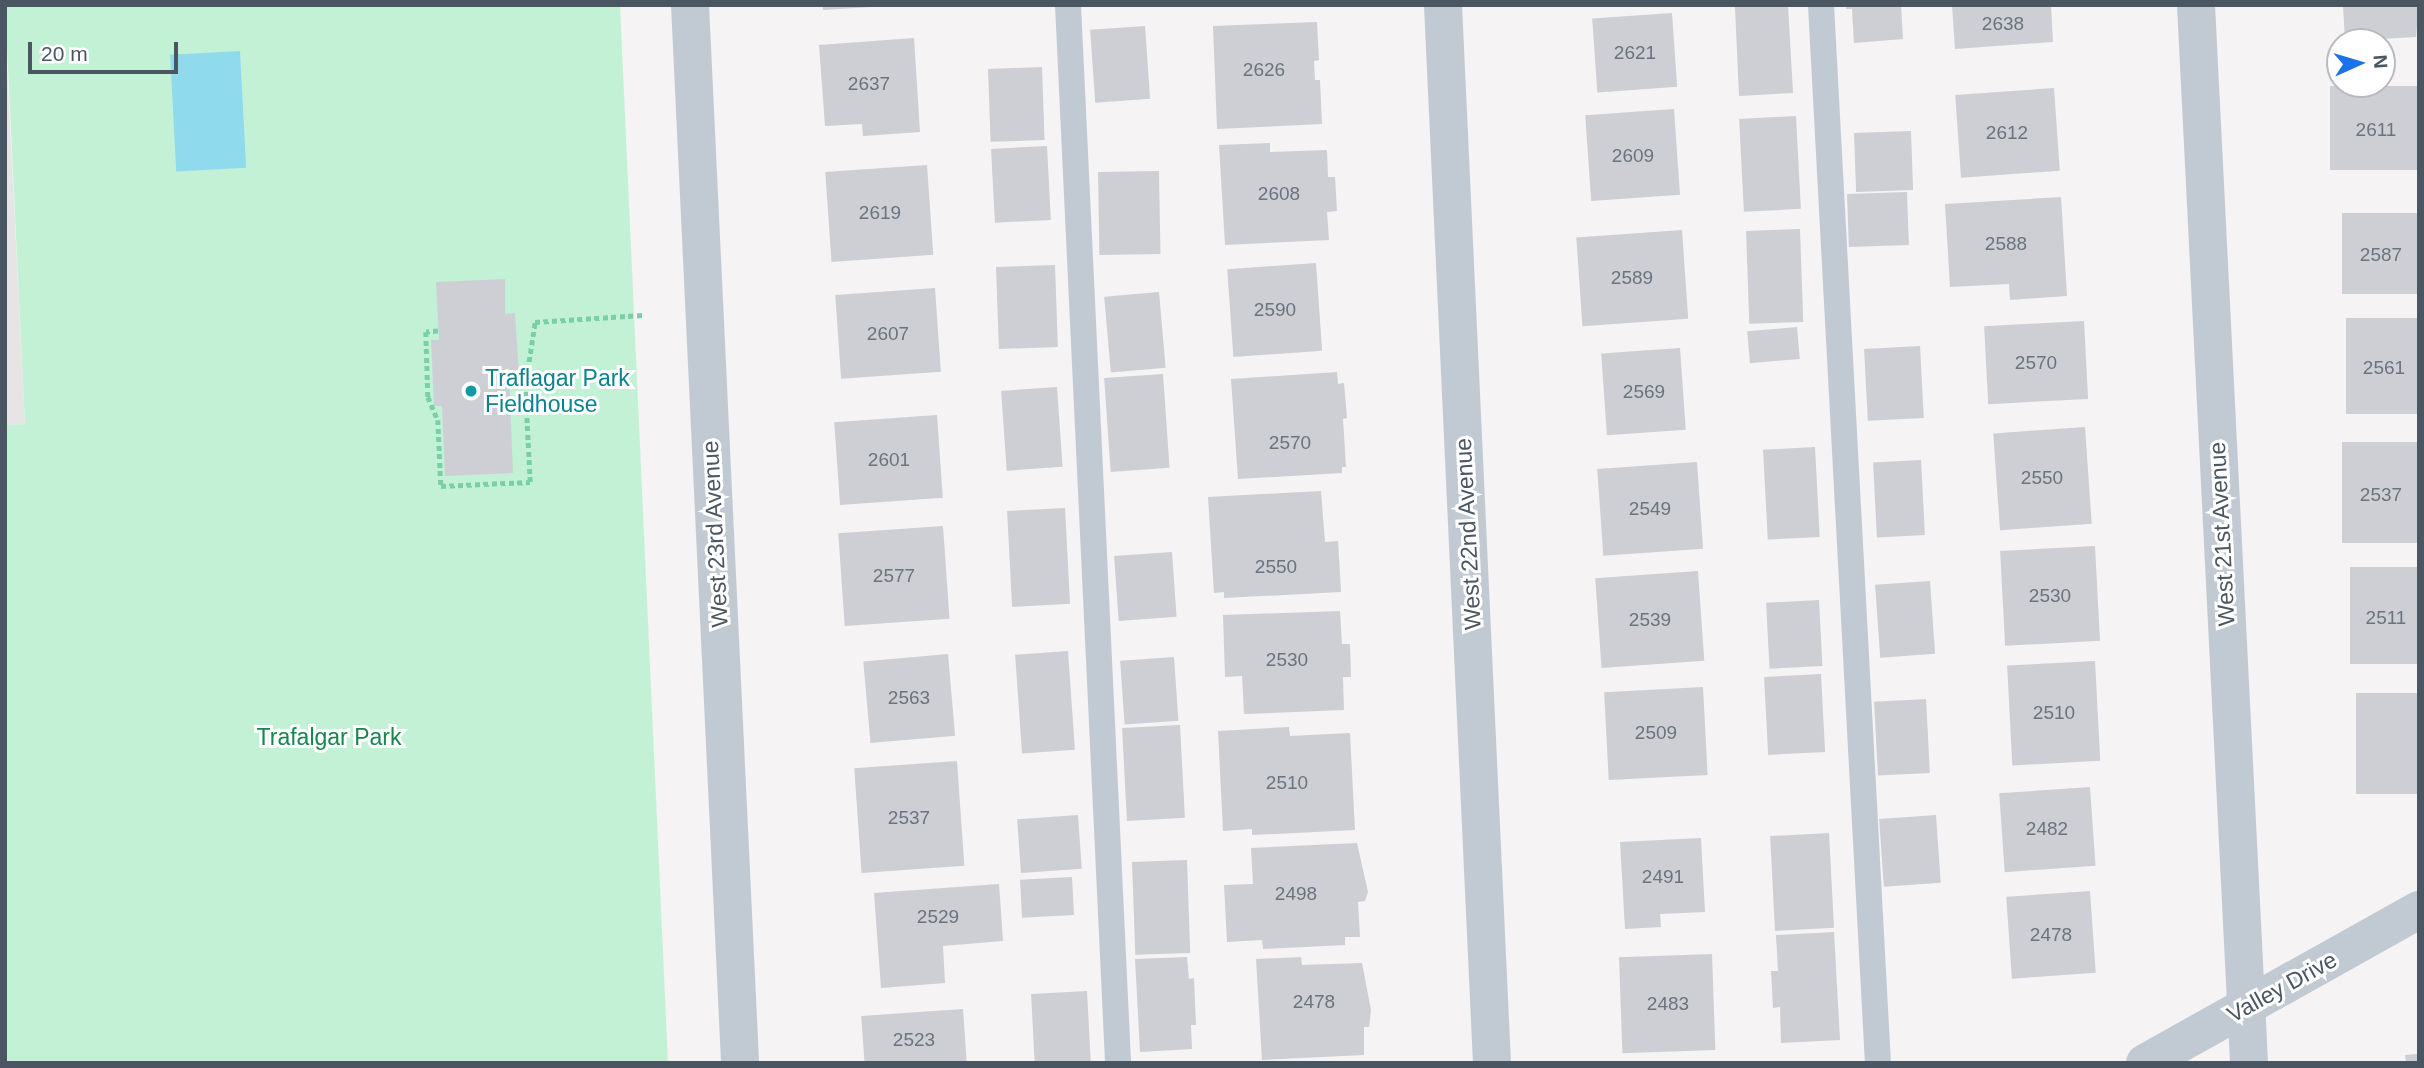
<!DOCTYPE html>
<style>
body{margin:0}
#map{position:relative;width:2424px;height:1068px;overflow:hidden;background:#f5f3f3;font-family:Arial,sans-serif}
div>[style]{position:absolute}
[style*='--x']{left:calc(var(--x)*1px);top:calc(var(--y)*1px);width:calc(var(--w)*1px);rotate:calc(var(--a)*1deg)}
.education>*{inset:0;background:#e6e4e5}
.green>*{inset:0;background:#c3f1d5}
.water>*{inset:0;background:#90daee;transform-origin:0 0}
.building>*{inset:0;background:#cdcfd5;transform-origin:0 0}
.path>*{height:4.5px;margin-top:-2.25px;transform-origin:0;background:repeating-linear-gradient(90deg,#7ad0a6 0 5px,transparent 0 8.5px)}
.lane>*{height:26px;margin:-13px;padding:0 13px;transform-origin:13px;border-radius:13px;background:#c1cad2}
.street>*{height:38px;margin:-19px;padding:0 19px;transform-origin:19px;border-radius:19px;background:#c1cad2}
.dots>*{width:19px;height:19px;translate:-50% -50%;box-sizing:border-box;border:4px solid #fff;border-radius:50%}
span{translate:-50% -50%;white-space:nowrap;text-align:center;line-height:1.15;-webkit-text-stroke:6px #fff;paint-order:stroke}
.number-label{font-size:19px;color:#6b747e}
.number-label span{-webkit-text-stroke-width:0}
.culture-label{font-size:23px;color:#0d838f}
.left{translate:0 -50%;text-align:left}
.street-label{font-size:23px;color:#4a5661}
.park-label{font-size:23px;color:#17864f}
.frame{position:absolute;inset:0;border:7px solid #4a5661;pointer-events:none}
.north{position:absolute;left:2326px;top:28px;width:70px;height:70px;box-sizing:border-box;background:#fff;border:2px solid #b7bbc0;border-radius:50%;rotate:86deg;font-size:19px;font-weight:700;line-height:28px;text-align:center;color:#4a5661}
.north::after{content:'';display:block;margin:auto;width:24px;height:32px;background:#1a73e8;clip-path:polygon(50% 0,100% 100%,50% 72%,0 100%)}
.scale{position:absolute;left:28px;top:42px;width:150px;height:32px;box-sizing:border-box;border:4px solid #4a5661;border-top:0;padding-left:9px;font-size:21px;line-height:24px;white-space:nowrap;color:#4a5661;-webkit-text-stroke:5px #fff;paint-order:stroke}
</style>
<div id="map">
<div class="education">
<i style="clip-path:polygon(5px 26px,25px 424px,5px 425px)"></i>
</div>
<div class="green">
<i style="clip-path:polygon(5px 5px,620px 5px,668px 1063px,5px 1063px,5px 425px,25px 424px)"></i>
</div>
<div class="water">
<i style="left:240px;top:51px;width:117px;height:70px;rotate:87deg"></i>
</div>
<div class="building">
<i style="clip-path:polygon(823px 5px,871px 5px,871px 7px,823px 10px)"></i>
<i style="clip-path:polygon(1766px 5px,1788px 5px,1793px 93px,1739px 96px,1735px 7px)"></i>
<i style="clip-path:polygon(1846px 5px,1901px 5px,1903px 39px,1854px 43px,1852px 9px,1846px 9px)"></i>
<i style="clip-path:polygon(1952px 5px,2051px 5px,2053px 42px,1955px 49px)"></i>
<i style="clip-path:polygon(2343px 5px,2419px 5px,2416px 37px,2345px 41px)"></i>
<i style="left:1672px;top:13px;width:74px;height:80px;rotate:86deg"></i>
<i style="clip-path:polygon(1317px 22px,1319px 60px,1314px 61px,1315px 80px,1320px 80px,1322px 124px,1217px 129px,1213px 26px)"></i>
<i style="left:1145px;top:26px;width:73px;height:55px;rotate:86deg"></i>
<i style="clip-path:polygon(914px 38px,920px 132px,863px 136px,862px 124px,825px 126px,819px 45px)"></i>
<i style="left:1042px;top:67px;width:73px;height:54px;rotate:88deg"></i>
<i style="left:2419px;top:86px;width:84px;height:89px;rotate:90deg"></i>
<i style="left:2054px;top:88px;width:83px;height:99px;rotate:86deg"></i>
<i style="left:1674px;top:109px;width:86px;height:89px;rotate:86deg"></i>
<i style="left:1796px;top:116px;width:93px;height:57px;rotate:87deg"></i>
<i style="left:1911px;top:131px;width:59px;height:57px;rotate:88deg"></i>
<i style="clip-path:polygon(1270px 143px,1270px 152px,1327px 150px,1328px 177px,1335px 177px,1337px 211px,1327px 212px,1329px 240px,1225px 245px,1219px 145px)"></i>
<i style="left:1047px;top:146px;width:74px;height:56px;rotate:87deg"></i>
<i style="left:927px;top:165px;width:90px;height:102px;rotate:86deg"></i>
<i style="left:1159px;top:171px;width:83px;height:61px;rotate:89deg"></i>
<i style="left:1907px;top:192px;width:53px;height:60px;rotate:88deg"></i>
<i style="clip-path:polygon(2061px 197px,2067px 296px,2010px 300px,2009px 284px,1950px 287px,1945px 204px)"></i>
<i style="left:2419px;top:213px;width:81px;height:77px;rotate:90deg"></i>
<i style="left:1800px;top:229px;width:93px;height:54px;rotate:88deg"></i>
<i style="left:1682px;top:230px;width:89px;height:106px;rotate:86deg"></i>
<i style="left:1316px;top:263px;width:88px;height:89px;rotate:86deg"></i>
<i style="left:1055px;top:265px;width:82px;height:59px;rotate:88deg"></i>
<i style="clip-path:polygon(505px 279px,505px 314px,515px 313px,519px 374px,509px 375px,513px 473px,445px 476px,442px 406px,434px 406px,431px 340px,439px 340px,436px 282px)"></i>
<i style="left:935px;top:288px;width:84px;height:100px;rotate:86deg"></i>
<i style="left:1159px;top:292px;width:76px;height:55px;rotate:85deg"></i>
<i style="left:2419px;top:318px;width:96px;height:73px;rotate:90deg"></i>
<i style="left:2084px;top:321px;width:78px;height:100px;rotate:87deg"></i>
<i style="left:1797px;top:327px;width:32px;height:50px;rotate:85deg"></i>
<i style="left:1920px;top:346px;width:72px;height:56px;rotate:87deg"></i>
<i style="left:1680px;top:348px;width:82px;height:79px;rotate:86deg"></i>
<i style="clip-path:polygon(1337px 372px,1338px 384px,1344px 383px,1347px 418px,1343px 419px,1346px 467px,1342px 467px,1342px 473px,1238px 479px,1231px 379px)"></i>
<i style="left:1163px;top:374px;width:94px;height:59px;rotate:86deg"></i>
<i style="left:1057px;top:387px;width:80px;height:56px;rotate:86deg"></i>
<i style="left:937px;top:415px;width:83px;height:103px;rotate:86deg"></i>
<i style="left:2085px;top:427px;width:97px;height:92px;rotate:86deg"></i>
<i style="left:2419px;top:442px;width:101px;height:77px;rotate:90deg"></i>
<i style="left:1815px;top:447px;width:90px;height:52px;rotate:87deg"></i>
<i style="left:1921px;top:460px;width:75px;height:48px;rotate:87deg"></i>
<i style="left:1697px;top:462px;width:87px;height:100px;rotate:86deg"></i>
<i style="clip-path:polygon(1321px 491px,1325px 542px,1338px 541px,1341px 592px,1224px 598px,1224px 592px,1214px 593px,1208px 497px)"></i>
<i style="left:1065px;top:508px;width:96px;height:58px;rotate:87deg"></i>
<i style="left:943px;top:526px;width:93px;height:105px;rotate:86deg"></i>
<i style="left:2095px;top:546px;width:95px;height:95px;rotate:87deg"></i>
<i style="left:1172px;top:552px;width:65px;height:58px;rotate:86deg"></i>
<i style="left:2419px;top:567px;width:97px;height:69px;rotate:90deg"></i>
<i style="left:1698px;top:571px;width:90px;height:103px;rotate:86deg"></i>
<i style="left:1930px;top:581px;width:73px;height:55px;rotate:86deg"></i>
<i style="left:1819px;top:600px;width:66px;height:53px;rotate:87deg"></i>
<i style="clip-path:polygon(1340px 611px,1342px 644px,1350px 644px,1351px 677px,1343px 677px,1344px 710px,1244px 714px,1242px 676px,1225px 677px,1223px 615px)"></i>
<i style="left:1068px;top:651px;width:99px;height:53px;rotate:86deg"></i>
<i style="left:948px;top:654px;width:82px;height:85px;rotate:85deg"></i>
<i style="left:1174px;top:657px;width:64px;height:54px;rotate:86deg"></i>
<i style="left:2095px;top:661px;width:100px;height:88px;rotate:87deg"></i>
<i style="left:1821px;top:674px;width:78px;height:57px;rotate:87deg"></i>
<i style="left:1703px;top:687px;width:88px;height:99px;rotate:87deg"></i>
<i style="left:2419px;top:693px;width:101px;height:63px;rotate:90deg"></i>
<i style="left:1926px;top:699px;width:74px;height:52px;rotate:87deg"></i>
<i style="left:1180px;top:725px;width:93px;height:58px;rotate:87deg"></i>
<i style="clip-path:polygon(1289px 727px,1290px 736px,1350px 733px,1355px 830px,1252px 835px,1252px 829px,1223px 831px,1218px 731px)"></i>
<i style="left:957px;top:761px;width:105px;height:103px;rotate:86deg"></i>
<i style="left:2090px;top:787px;width:79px;height:91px;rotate:86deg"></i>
<i style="left:1078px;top:815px;width:54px;height:61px;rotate:86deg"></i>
<i style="left:1936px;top:815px;width:68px;height:57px;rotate:86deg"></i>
<i style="left:1829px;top:833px;width:95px;height:59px;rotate:87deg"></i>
<i style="clip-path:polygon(1701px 838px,1705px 912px,1660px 914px,1661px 927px,1625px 929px,1620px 842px)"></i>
<i style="clip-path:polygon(1357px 843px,1368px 892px,1365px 901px,1358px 902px,1360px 937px,1345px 937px,1345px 945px,1263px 949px,1262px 940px,1227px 942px,1224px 885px,1253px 884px,1251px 848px)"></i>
<i style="left:1187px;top:860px;width:93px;height:55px;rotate:88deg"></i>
<i style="left:1072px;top:877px;width:38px;height:52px;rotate:87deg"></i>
<i style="clip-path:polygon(999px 884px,1003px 941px,943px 946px,945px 983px,881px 988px,874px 893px)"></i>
<i style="left:2090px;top:891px;width:82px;height:84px;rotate:86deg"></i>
<i style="clip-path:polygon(1834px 932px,1840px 1040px,1781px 1043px,1780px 1007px,1773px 1008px,1771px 971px,1778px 971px,1776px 935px)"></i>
<i style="left:1712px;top:954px;width:96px;height:93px;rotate:88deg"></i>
<i style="clip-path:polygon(1187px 957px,1189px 979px,1194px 978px,1196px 1025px,1191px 1025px,1192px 1049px,1140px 1052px,1135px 959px)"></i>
<i style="clip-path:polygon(1301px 957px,1302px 965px,1362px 963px,1371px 1010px,1369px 1027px,1364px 1027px,1364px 1055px,1262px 1060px,1256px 959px)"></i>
<i style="left:1087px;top:991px;width:72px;height:56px;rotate:87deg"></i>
<i style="left:963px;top:1009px;width:54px;height:102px;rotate:86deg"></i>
<i style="clip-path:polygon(2419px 1054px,2419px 1063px,2406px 1063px,2405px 1055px)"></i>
</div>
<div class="path">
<i style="--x:438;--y:331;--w:12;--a:175"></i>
<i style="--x:426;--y:332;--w:65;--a:88.2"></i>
<i style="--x:428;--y:397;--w:25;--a:67"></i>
<i style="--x:438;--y:420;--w:66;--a:87.4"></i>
<i style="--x:441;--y:486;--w:89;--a:-2.6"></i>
<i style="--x:530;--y:482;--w:95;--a:-93"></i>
<i style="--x:525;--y:387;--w:66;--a:-81.3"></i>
<i style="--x:535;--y:322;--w:108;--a:-3.7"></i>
</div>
<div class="lane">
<i style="--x:1068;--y:5;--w:1059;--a:87.29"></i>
<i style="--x:1821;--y:5;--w:1060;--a:86.92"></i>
</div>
<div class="street">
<i style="--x:690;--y:5;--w:1059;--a:87.29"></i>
<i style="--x:1443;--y:5;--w:1059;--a:87.35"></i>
<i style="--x:2196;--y:5;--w:1059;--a:87.13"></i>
<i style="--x:2145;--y:1063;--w:314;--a:-29.2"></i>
</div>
<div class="dots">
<i style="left:471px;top:391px;background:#0f9aa8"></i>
</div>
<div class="number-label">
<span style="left:2003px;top:24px">2638</span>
<span style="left:1635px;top:53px">2621</span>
<span style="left:1264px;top:70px">2626</span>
<span style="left:869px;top:84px">2637</span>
<span style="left:2376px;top:130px">2611</span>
<span style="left:2007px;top:133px">2612</span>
<span style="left:1633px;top:156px">2609</span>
<span style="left:1279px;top:194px">2608</span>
<span style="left:880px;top:213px">2619</span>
<span style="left:2006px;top:244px">2588</span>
<span style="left:2381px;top:255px">2587</span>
<span style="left:1632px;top:278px">2589</span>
<span style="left:1275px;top:310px">2590</span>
<span style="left:888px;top:334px">2607</span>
<span style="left:2036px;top:363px">2570</span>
<span style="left:2384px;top:368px">2561</span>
<span style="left:1644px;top:392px">2569</span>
<span style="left:1290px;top:443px">2570</span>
<span style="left:889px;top:460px">2601</span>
<span style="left:2042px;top:478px">2550</span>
<span style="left:2381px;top:495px">2537</span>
<span style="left:1650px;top:509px">2549</span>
<span style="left:1276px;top:567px">2550</span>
<span style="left:894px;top:576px">2577</span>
<span style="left:2050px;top:596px">2530</span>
<span style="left:2386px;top:618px">2511</span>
<span style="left:1650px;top:620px">2539</span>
<span style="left:1287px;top:660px">2530</span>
<span style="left:909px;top:698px">2563</span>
<span style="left:2054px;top:713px">2510</span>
<span style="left:1656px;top:733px">2509</span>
<span style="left:1287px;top:783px">2510</span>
<span style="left:909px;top:818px">2537</span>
<span style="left:2047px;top:829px">2482</span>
<span style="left:1663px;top:877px">2491</span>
<span style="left:1296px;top:894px">2498</span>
<span style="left:938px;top:917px">2529</span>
<span style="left:2051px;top:935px">2478</span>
<span style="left:1314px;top:1002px">2478</span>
<span style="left:1668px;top:1004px">2483</span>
<span style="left:914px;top:1040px">2523</span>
</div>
<div class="culture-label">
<span class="left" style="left:485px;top:391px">Traflagar Park<br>Fieldhouse</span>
</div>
<div class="street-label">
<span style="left:715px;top:534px;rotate:-93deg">West 23rd Avenue</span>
<span style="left:1468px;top:534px;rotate:-93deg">West 22nd Avenue</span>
<span style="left:2222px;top:534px;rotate:-93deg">West 21st Avenue</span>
<span style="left:2282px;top:987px;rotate:-29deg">Valley Drive</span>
</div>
<div class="park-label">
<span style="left:329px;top:737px">Trafalgar Park</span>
</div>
<div class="frame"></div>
<div class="north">N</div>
<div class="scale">20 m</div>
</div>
